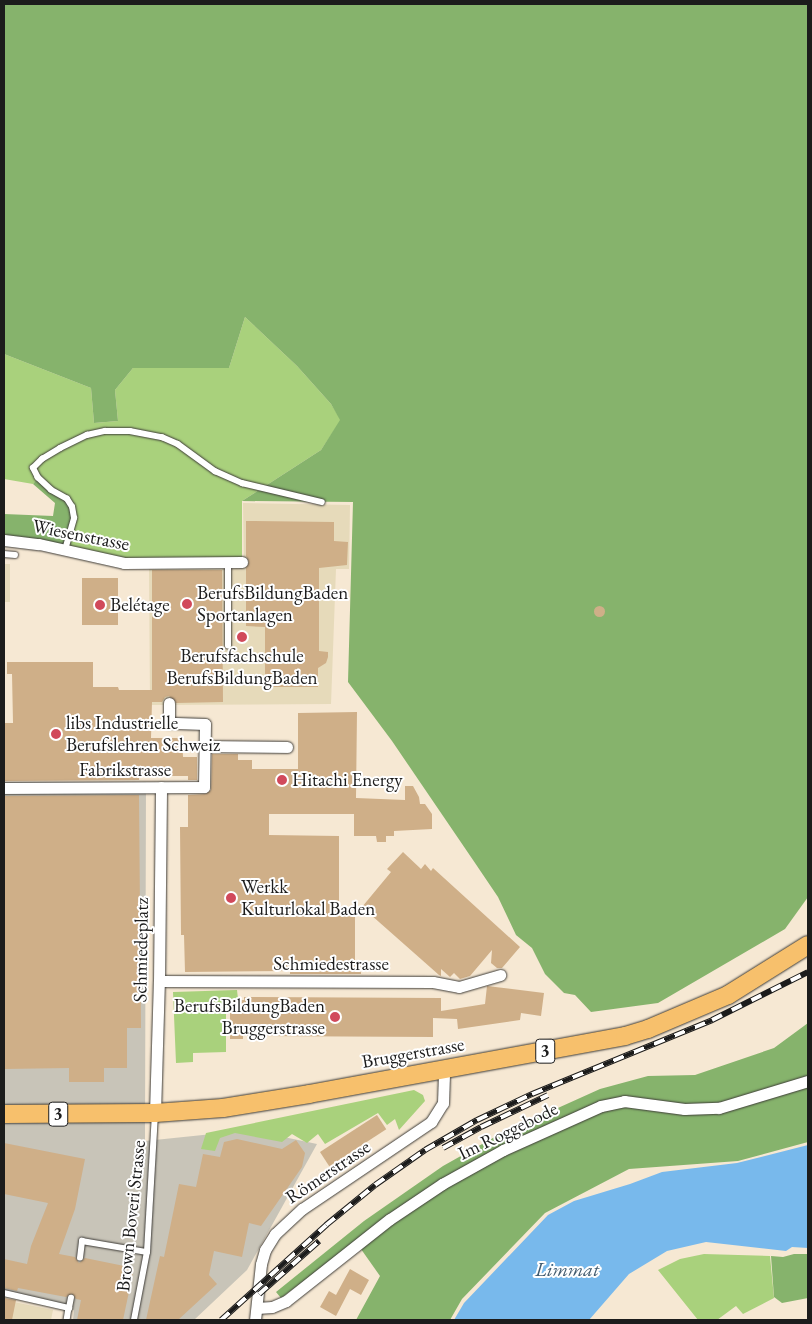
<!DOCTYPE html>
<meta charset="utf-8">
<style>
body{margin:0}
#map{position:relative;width:812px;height:1324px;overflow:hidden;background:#f6e8d3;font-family:"EB Garamond",serif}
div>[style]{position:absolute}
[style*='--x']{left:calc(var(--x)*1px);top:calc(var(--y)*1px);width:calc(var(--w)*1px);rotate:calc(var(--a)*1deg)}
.built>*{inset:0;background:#e6daba;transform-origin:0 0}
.industrial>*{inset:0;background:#c8c4b8}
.green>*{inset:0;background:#a9d17c}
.forest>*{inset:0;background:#86b36c}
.water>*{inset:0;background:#78b9ec}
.building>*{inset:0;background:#cfaf88;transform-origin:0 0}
.round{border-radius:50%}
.roads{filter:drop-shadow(0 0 1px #3d3b37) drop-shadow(0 0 1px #3d3b37)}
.service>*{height:5.5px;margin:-2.75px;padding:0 2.75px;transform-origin:2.75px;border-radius:2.75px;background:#fff}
.minor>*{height:11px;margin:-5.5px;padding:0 5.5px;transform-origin:5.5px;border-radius:5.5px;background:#fff}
.primary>*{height:18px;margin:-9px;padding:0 9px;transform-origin:9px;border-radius:9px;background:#f7c06c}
.rail>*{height:5.5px;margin-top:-2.75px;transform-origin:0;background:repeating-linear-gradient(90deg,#fff 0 11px,#1c1c1c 0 22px);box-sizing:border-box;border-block:1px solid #1c1c1c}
.dots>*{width:14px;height:14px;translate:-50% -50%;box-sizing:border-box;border:2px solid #fff;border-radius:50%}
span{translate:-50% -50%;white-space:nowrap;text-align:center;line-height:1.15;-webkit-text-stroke:4px #fff;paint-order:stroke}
.shield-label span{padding:1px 4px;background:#fff;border:1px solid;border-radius:4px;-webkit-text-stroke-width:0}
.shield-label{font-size:18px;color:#1c1c1c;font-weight:700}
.street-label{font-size:19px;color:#1c1c1c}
.poi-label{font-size:19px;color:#1c1c1c}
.left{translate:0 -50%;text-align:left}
.right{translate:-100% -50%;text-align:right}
.water-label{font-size:20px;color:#415b6f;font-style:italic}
.frame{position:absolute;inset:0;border:5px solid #1c1c1c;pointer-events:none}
</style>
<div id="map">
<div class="built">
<i style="clip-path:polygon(243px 503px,350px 505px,349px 569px,336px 569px,331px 704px,150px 705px,149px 567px,244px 567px)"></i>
<i style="left:10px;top:564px;width:38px;height:6px;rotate:90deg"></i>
<i style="clip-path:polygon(4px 1300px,53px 1310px,51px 1320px,4px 1320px)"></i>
</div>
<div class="industrial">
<i style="clip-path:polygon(4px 782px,146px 782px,145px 1141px,251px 1130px,317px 1144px,247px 1270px,194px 1320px,73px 1320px,74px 1310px,4px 1295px)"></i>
</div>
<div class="green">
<i style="clip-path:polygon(245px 317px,297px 366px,331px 404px,341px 420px,321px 450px,242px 501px,242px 562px,142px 564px,65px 550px,72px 525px,38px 478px,33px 484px,4px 479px,4px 354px,91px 388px,94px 423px,118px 421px,115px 390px,133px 368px,229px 368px)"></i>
<i style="clip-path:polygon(237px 990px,238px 999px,226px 1000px,226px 1052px,193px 1053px,193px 1062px,176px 1063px,173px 992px)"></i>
<i style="clip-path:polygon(414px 1090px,423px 1095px,425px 1101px,399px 1130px,395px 1119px,387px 1125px,378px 1113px,325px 1144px,318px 1134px,307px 1143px,292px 1134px,282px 1142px,235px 1133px,220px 1138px,215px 1151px,201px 1149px,206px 1133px)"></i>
<i style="clip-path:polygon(704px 1254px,770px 1256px,774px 1298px,743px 1314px,736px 1306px,717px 1320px,698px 1320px,658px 1270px,680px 1259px)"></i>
</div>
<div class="forest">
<i style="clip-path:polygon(4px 4px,808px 4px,808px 897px,785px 929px,658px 1003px,591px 1012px,575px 995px,564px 993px,545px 974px,532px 948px,516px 935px,498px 897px,473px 860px,392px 741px,348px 682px,353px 502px,242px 501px,321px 450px,340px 420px,331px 404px,297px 366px,245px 317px,229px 368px,133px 368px,115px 390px,118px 421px,94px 423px,91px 388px,4px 354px)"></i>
<i style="clip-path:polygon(38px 478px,67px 499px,73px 510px,65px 550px,4px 540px,4px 514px,53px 516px,55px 503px,33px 484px)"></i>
<i style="clip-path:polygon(808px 1023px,808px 1142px,738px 1161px,629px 1169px,545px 1213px,462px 1299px,450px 1320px,356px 1320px,380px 1276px,356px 1242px,281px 1298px,276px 1292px,364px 1221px,443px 1166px,500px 1134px,600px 1089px,648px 1076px,695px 1075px,774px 1048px)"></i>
<i style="clip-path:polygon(794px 1254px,808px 1254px,808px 1298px,782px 1303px,774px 1297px,771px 1256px,783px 1257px)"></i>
</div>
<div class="water">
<i style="clip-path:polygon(808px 1145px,808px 1248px,792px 1247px,786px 1251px,706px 1242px,667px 1251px,629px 1274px,589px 1320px,454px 1320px,464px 1303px,548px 1215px,574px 1201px,630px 1184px,662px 1172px,737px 1163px)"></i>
</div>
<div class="building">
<i style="clip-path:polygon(246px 521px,334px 522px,334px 541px,348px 542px,347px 565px,319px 568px,319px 651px,328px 652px,328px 657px,326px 663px,318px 668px,318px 687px,265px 687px,265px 627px,246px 626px,246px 568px,249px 562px,246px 556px)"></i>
<i style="clip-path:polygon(152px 570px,222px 570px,223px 702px,176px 703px,169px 696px,165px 697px,162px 702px,152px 702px,151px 738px,182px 738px,183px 757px,197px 757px,197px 780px,188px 780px,188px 776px,139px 776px,139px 780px,4px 781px,4px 723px,13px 723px,12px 674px,7px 674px,7px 662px,93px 662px,93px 687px,118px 687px,119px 690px,152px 690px)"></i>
<i style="left:82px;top:578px;width:36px;height:47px"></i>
<i class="round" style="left:593.5px;top:605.5px;width:11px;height:11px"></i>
<i style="clip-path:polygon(357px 712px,356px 798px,405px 800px,405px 786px,413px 786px,419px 797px,420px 804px,425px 804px,432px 814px,432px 829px,394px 831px,394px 836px,386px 836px,386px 842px,377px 842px,376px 836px,354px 836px,354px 814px,269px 814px,269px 835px,339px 836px,339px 915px,355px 915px,355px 961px,361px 961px,361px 974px,290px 974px,290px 971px,185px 972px,184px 935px,181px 935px,180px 827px,188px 827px,188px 795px,205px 794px,211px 790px,212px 754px,238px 754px,238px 760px,252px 760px,252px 769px,298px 769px,298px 713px)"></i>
<i style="clip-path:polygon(4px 796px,139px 795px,141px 1028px,127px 1028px,127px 1068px,104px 1068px,104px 1082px,69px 1082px,69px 1068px,4px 1069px)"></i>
<i style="clip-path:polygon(403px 852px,421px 869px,425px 864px,431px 871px,433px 868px,520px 947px,502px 968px,497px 968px,491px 963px,492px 950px,470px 976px,460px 979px,454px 973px,450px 977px,441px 969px,441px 976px,439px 975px,362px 907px,391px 872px,387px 869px)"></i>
<i style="clip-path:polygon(487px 986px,544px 993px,541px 1016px,521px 1013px,520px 1020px,458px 1029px,457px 1019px,433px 1018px,433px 1037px,243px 1036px,243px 1039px,230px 1039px,230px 1001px,244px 1000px,244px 997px,441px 998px,441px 1011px,485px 1004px)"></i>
<i style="left:377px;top:1115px;width:17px;height:68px;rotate:57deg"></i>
<i style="clip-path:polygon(237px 1139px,282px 1149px,296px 1140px,305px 1153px,302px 1167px,261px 1226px,249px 1223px,242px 1257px,214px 1251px,209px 1275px,217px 1284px,178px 1320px,146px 1320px,160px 1256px,164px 1257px,179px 1184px,196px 1187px,203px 1154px,220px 1157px,224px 1142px)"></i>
<i style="clip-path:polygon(4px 1143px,85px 1159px,75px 1209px,59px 1254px,75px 1257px,79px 1263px,85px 1258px,134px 1268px,123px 1320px,77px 1320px,81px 1300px,76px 1299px,72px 1294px,66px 1297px,18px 1288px,17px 1291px,4px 1288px,4px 1259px,27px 1264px,31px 1246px,48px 1203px,4px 1194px)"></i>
<i style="clip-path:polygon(350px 1269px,369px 1280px,361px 1295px,350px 1289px,336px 1316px,320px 1307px,329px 1291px,336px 1295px)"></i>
<i style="clip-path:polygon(4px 1298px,16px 1300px,12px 1320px,4px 1320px)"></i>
</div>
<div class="roads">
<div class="service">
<i style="--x:65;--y:550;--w:33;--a:-74"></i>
<i style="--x:74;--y:518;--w:11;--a:-100"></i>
<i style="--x:72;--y:507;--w:9;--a:-122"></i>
<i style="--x:67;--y:499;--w:18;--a:-151"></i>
<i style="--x:51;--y:490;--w:18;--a:-137"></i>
<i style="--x:38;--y:478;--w:11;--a:-117"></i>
<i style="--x:33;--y:468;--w:13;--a:-45"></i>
<i style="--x:42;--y:459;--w:21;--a:-31"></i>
<i style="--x:60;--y:448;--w:30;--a:-26"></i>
<i style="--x:87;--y:435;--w:18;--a:-13"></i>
<i style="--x:105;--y:431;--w:25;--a:0"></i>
<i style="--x:130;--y:431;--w:33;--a:11"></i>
<i style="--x:162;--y:437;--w:17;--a:24"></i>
<i style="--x:178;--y:444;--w:46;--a:36.1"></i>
<i style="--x:215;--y:471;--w:30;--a:24"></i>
<i style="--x:242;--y:483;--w:82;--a:13.4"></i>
<i style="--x:4;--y:554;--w:11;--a:5"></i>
<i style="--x:228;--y:646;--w:84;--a:-90"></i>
<i style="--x:80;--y:1258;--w:17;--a:-83"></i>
<i style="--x:82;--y:1241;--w:66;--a:9.6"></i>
<i style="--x:4;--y:1293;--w:67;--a:13"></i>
<i style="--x:69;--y:1308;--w:12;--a:99"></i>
<i style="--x:69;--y:1308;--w:10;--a:-79"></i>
<i style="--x:134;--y:1320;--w:69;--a:-79.2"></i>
<i style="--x:147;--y:1252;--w:138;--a:-86.7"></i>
</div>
<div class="minor">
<i style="--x:4;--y:540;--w:35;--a:7"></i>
<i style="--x:39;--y:544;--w:87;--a:12.6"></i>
<i style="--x:124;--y:563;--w:118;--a:-0.5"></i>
<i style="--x:205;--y:746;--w:82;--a:0.7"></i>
<i style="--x:4;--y:788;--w:200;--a:-0.3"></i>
<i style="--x:204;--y:787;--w:63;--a:-89.1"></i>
<i style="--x:205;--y:724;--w:36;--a:-178"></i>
<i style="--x:169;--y:723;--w:20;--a:-90"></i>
<i style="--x:159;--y:981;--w:274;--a:0.2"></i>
<i style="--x:433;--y:982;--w:26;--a:11"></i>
<i style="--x:459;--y:987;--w:43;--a:-16.3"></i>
<i style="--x:155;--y:1113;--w:132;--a:-88.3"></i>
<i style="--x:159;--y:981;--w:194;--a:-89.4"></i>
<i style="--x:257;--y:1308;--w:15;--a:-4"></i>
<i style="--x:272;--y:1307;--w:15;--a:-23"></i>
<i style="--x:286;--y:1301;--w:132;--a:-38.3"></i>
<i style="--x:390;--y:1219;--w:63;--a:-33.9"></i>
<i style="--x:442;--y:1184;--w:70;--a:-29.1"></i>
<i style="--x:503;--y:1150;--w:107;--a:-24.2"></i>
<i style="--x:601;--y:1106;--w:24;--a:-12"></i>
<i style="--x:624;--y:1101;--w:61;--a:7.6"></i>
<i style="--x:684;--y:1109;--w:35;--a:-2"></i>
<i style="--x:719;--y:1108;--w:93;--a:-16.9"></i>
<i style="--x:255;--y:1320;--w:56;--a:-83.9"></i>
<i style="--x:261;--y:1264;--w:15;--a:-74"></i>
<i style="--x:265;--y:1250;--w:19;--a:-58"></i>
<i style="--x:275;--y:1234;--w:37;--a:-43"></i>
<i style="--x:302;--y:1209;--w:156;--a:-34"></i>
<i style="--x:431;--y:1122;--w:22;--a:-58"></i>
<i style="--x:443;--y:1103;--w:34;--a:-88"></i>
</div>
<div class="primary">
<i style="--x:4;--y:1114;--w:151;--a:-0.4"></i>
<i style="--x:155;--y:1113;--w:68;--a:-4.2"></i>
<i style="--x:223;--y:1108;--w:87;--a:-9.2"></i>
<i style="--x:309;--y:1094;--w:321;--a:-10.4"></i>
<i style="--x:625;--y:1036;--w:24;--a:-17"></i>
<i style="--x:648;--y:1029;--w:87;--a:-23"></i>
<i style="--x:728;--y:995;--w:94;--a:-32"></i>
</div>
</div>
<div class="rail">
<i style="--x:443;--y:1148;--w:43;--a:-28.9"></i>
<i style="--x:481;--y:1127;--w:74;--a:-25.5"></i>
<i style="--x:259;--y:1294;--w:80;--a:-41.5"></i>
<i style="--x:221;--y:1320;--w:142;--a:-42.1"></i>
<i style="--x:326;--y:1225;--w:63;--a:-39.2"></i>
<i style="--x:375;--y:1185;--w:61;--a:-35"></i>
<i style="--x:425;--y:1150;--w:60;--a:-30"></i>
<i style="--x:477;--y:1120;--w:61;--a:-25.3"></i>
<i style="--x:532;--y:1094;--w:195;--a:-22.3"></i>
<i style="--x:712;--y:1020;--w:107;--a:-26.6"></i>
</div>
<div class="dots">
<i style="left:187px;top:604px;background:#d1495b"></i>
<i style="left:100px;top:605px;background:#d1495b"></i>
<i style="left:242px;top:637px;background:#d1495b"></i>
<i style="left:56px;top:734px;background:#d1495b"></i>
<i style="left:282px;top:780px;background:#d1495b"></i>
<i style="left:231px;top:898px;background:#d1495b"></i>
<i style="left:335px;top:1017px;background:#d1495b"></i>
</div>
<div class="shield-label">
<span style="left:545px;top:1051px">3</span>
<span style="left:58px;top:1114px">3</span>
</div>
<div class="street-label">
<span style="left:81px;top:535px;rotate:11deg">Wiesenstrasse</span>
<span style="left:125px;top:770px">Fabrikstrasse</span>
<span style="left:141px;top:950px;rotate:-89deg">Schmiedeplatz</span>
<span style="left:331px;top:964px">Schmiedestrasse</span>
<span style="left:413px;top:1053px;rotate:-10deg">Bruggerstrasse</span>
<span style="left:508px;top:1131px;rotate:-26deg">Im Roggebode</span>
<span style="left:328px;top:1172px;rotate:-34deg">Römerstrasse</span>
<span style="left:131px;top:1216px;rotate:-84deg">Brown Boveri Strasse</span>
</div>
<div class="poi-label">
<span class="left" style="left:197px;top:604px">BerufsBildungBaden<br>Sportanlagen</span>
<span class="left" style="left:110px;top:605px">Belétage</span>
<span style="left:242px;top:667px">Berufsfachschule<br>BerufsBildungBaden</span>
<span class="left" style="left:66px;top:734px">libs Industrielle<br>Berufslehren Schweiz</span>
<span class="left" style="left:292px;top:780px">Hitachi Energy</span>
<span class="left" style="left:241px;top:898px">Werkk<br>Kulturlokal Baden</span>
<span class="right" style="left:325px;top:1017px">BerufsBildungBaden<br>Bruggerstrasse</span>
</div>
<div class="water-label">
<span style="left:567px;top:1269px">Limmat</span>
</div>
<div class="frame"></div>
</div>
